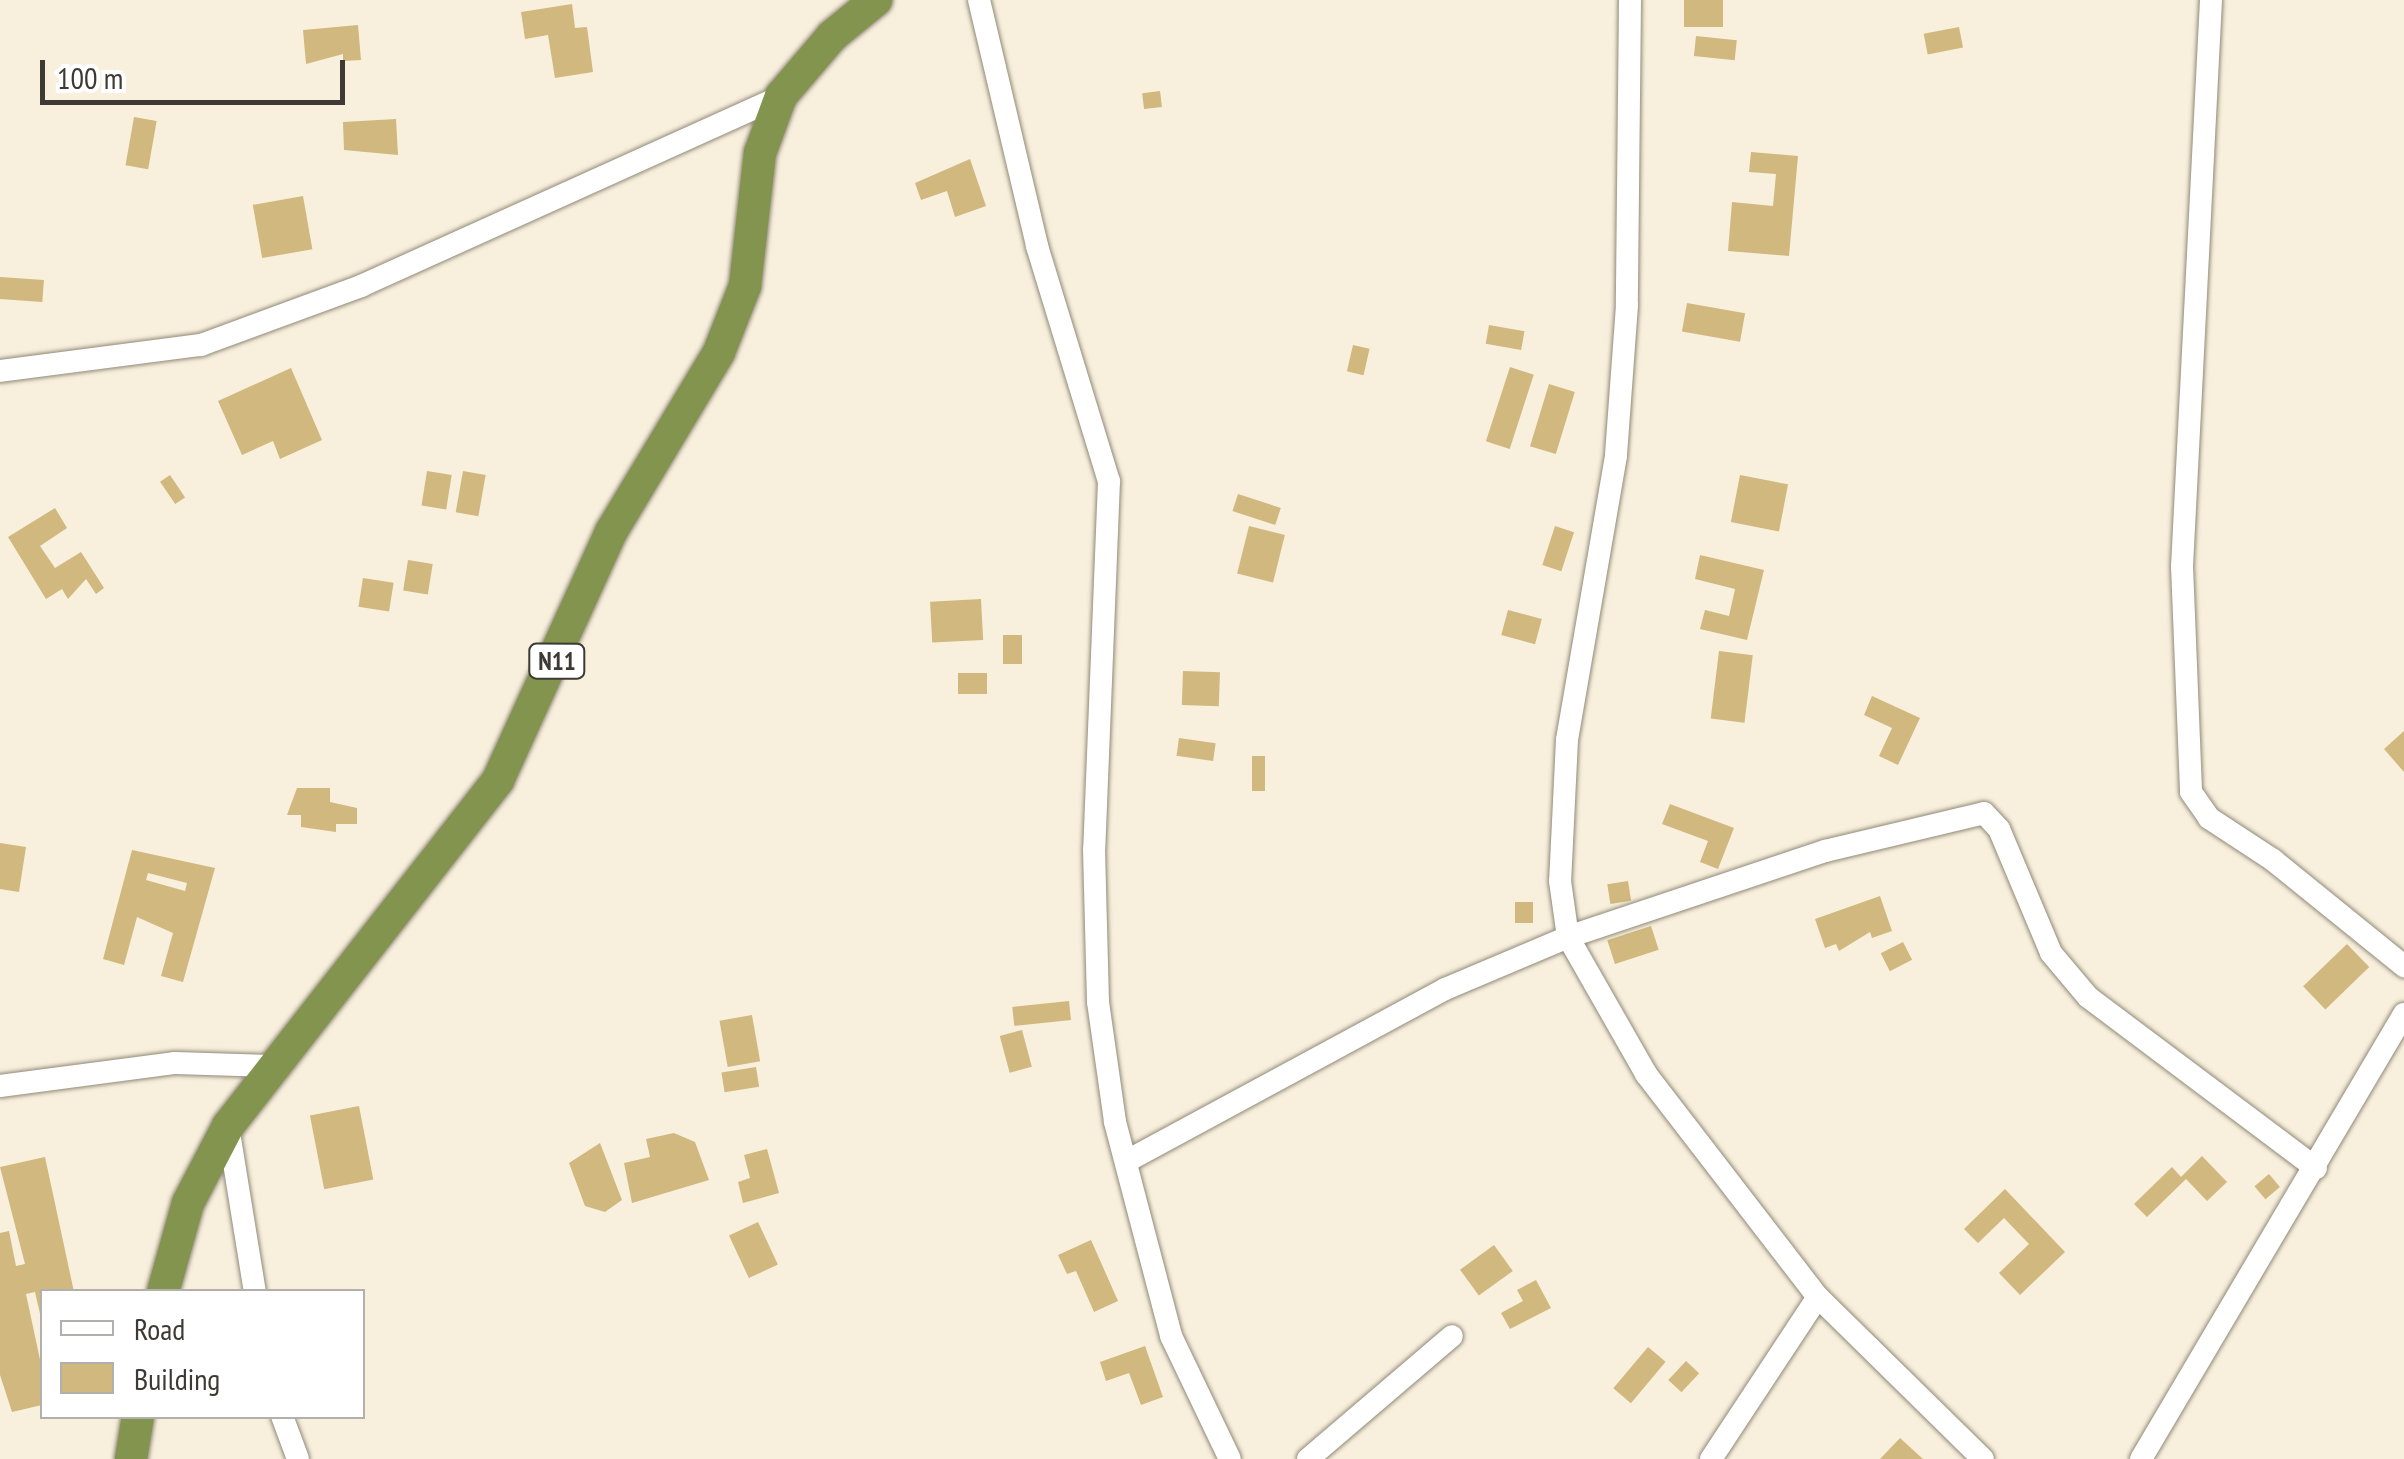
<!DOCTYPE html>
<style>
body{margin:0}
#map{position:relative;width:2404px;height:1459px;overflow:hidden;background:#f8f0dd;font-family:"PT Sans Narrow",sans-serif}
div>[style]{position:absolute}
[style*='--x']{left:calc(var(--x)*1px);top:calc(var(--y)*1px);width:calc(var(--w)*1px);rotate:calc(var(--a)*1deg)}
.building>*{inset:0;background:#d0b87f;transform-origin:0 0}
.roads{filter:drop-shadow(0 0 2px #918978) drop-shadow(0 0 2px #918978)}
.minor>*{height:22px;margin:-11px;padding:0 11px;transform-origin:11px;border-radius:11px;background:#fff}
.highway>*{height:32px;margin:-16px;padding:0 16px;transform-origin:16px;border-radius:16px;background:#82944e}
span{translate:-50% -50%;white-space:nowrap;text-align:center;line-height:1.15;-webkit-text-stroke:8px #fff;paint-order:stroke}
.shield-label span{padding:2px 8px;background:#fff;border:2px solid;border-radius:8px;-webkit-text-stroke-width:0}
.shield-label{font-size:25px;color:#3e3a33;font-weight:700}
.legend{position:absolute;left:40px;top:1289px;width:325px;height:130px;box-sizing:border-box;background:#fff;border:2px solid #b2b0ad;margin:0;padding:12px 18px;list-style:none;font-size:30px;color:#3e3a33}
.legend li{display:flex;align-items:center;gap:20px;height:50px}
.legend b{width:50px;border:2px solid #b2b0ad}
.scale{position:absolute;left:40px;top:60px;width:305px;height:45px;box-sizing:border-box;border:5px solid #3e3a33;border-top:0;padding-left:12px;font-size:30px;line-height:35px;white-space:nowrap;color:#3e3a33;-webkit-text-stroke:8px #fff;paint-order:stroke}
</style>
<div id="map">
<div class="building">
<i style="left:1684px;top:0;width:39px;height:27px"></i>
<i style="clip-path:polygon(572px 4px,575px 28px,587px 27px,593px 72px,555px 78px,548px 35px,525px 39px,521px 12px)"></i>
<i style="clip-path:polygon(358px 25px,361px 60px,343px 61px,343px 54px,306px 64px,303px 30px)"></i>
<i style="left:1959px;top:27px;width:21px;height:36px;rotate:79deg"></i>
<i style="left:1696px;top:36px;width:41px;height:20px;rotate:6deg"></i>
<i style="left:1160px;top:91px;width:16px;height:18px;rotate:83deg"></i>
<i style="left:134px;top:117px;width:23px;height:49px;rotate:10deg"></i>
<i style="clip-path:polygon(396px 119px,398px 155px,344px 150px,343px 122px)"></i>
<i style="clip-path:polygon(1751px 152px,1798px 156px,1789px 256px,1728px 251px,1732px 202px,1773px 206px,1776px 174px,1749px 172px)"></i>
<i style="clip-path:polygon(970px 159px,986px 206px,955px 217px,947px 191px,921px 200px,915px 183px)"></i>
<i style="left:303px;top:196px;width:54px;height:51px;rotate:80deg"></i>
<i style="left:0;top:277px;width:44px;height:22px;rotate:4deg"></i>
<i style="left:1687px;top:303px;width:59px;height:29px;rotate:10deg"></i>
<i style="left:1489px;top:325px;width:36px;height:19px;rotate:10deg"></i>
<i style="left:1353px;top:345px;width:17px;height:27px;rotate:13deg"></i>
<i style="left:1510px;top:367px;width:25px;height:78px;rotate:18deg"></i>
<i style="clip-path:polygon(291px 368px,322px 440px,280px 459px,273px 441px,242px 455px,218px 401px)"></i>
<i style="left:1549px;top:384px;width:27px;height:65px;rotate:17deg"></i>
<i style="left:427px;top:471px;width:25px;height:35px;rotate:9deg"></i>
<i style="left:463px;top:471px;width:23px;height:42px;rotate:10deg"></i>
<i style="left:170px;top:475px;width:27px;height:12px;rotate:56deg"></i>
<i style="left:1740px;top:475px;width:49px;height:48px;rotate:11deg"></i>
<i style="left:1238px;top:494px;width:45px;height:18px;rotate:18deg"></i>
<i style="clip-path:polygon(55px 508px,67px 528px,40px 546px,55px 568px,81px 552px,104px 588px,96px 594px,86px 579px,68px 599px,62px 589px,46px 599px,8px 537px)"></i>
<i style="left:1249px;top:526px;width:37px;height:49px;rotate:14deg"></i>
<i style="left:1555px;top:526px;width:20px;height:41px;rotate:18deg"></i>
<i style="clip-path:polygon(1700px 555px,1764px 570px,1747px 640px,1700px 629px,1705px 610px,1729px 616px,1735px 589px,1695px 579px)"></i>
<i style="left:408px;top:560px;width:25px;height:31px;rotate:9deg"></i>
<i style="left:363px;top:578px;width:31px;height:29px;rotate:9deg"></i>
<i style="left:981px;top:599px;width:41px;height:51px;rotate:87deg"></i>
<i style="left:1508px;top:610px;width:35px;height:26px;rotate:15deg"></i>
<i style="left:1022px;top:635px;width:29px;height:19px;rotate:90deg"></i>
<i style="left:1719px;top:651px;width:34px;height:68px;rotate:7deg"></i>
<i style="left:1183px;top:671px;width:37px;height:34px;rotate:2deg"></i>
<i style="left:958px;top:673px;width:29px;height:21px"></i>
<i style="clip-path:polygon(1872px 696px,1920px 718px,1898px 765px,1879px 756px,1892px 728px,1864px 715px)"></i>
<i style="clip-path:polygon(2404px 731px,2404px 772px,2384px 749px)"></i>
<i style="left:1179px;top:738px;width:37px;height:18px;rotate:8deg"></i>
<i style="left:1252px;top:756px;width:13px;height:35px"></i>
<i style="clip-path:polygon(297px 788px,330px 788px,330px 802px,357px 808px,357px 824px,336px 824px,336px 832px,301px 827px,301px 815px,287px 815px)"></i>
<i style="clip-path:polygon(1670px 804px,1734px 828px,1718px 869px,1700px 862px,1708px 841px,1662px 824px)"></i>
<i style="clip-path:polygon(0 843px,26px 847px,19px 892px,0 889px)"></i>
<i style="clip-path:polygon(evenodd,132px 850px,215px 868px,183px 982px,161px 976px,173px 933px,137px 917px,124px 965px,103px 959px,132px 850px,148px 873px,187px 883px,185px 891px,146px 880px,148px 873px)"></i>
<i style="left:1628px;top:881px;width:20px;height:21px;rotate:81deg"></i>
<i style="clip-path:polygon(1880px 896px,1892px 931px,1872px 938px,1870px 932px,1839px 951px,1836px 944px,1825px 948px,1815px 919px)"></i>
<i style="left:1515px;top:902px;width:18px;height:21px"></i>
<i style="left:1651px;top:926px;width:25px;height:46px;rotate:72deg"></i>
<i style="left:1903px;top:942px;width:20px;height:25px;rotate:63deg"></i>
<i style="left:2347px;top:944px;width:32px;height:61px;rotate:46deg"></i>
<i style="left:1069px;top:1001px;width:19px;height:57px;rotate:84deg"></i>
<i style="left:752px;top:1015px;width:47px;height:33px;rotate:80deg"></i>
<i style="left:1022px;top:1030px;width:38px;height:23px;rotate:75deg"></i>
<i style="left:756px;top:1067px;width:20px;height:35px;rotate:81deg"></i>
<i style="left:359px;top:1106px;width:75px;height:50px;rotate:79deg"></i>
<i style="clip-path:polygon(674px 1133px,695px 1142px,709px 1180px,632px 1203px,624px 1163px,650px 1157px,646px 1139px)"></i>
<i style="clip-path:polygon(600px 1143px,622px 1200px,605px 1212px,585px 1206px,569px 1163px)"></i>
<i style="clip-path:polygon(767px 1149px,779px 1193px,743px 1203px,738px 1182px,750px 1178px,744px 1155px)"></i>
<i style="clip-path:polygon(2202px 1156px,2227px 1182px,2207px 1201px,2186px 1179px,2147px 1217px,2134px 1204px,2172px 1167px,2181px 1177px)"></i>
<i style="clip-path:polygon(45px 1157px,74px 1292px,42px 1292px,41px 1318px,35px 1292px,26px 1294px,42px 1369px,42px 1405px,12px 1412px,0 1375px,0 1233px,9px 1231px,16px 1266px,25px 1264px,0 1167px)"></i>
<i style="left:2269px;top:1174px;width:17px;height:19px;rotate:50deg"></i>
<i style="clip-path:polygon(2005px 1189px,2065px 1252px,2020px 1295px,1999px 1273px,2029px 1244px,2004px 1218px,1978px 1243px,1964px 1229px)"></i>
<i style="left:758px;top:1222px;width:47px;height:32px;rotate:65deg"></i>
<i style="clip-path:polygon(1091px 1240px,1118px 1301px,1094px 1312px,1076px 1271px,1067px 1274px,1058px 1255px)"></i>
<i style="left:1494px;top:1245px;width:32px;height:42px;rotate:54deg"></i>
<i style="clip-path:polygon(1536px 1280px,1551px 1308px,1510px 1329px,1501px 1313px,1523px 1301px,1517px 1290px)"></i>
<i style="clip-path:polygon(1145px 1346px,1163px 1397px,1141px 1405px,1129px 1373px,1106px 1381px,1100px 1362px)"></i>
<i style="left:1648px;top:1347px;width:23px;height:54px;rotate:40deg"></i>
<i style="left:1686px;top:1361px;width:18px;height:26px;rotate:43deg"></i>
<i style="clip-path:polygon(1900px 1438px,1923px 1459px,1880px 1459px)"></i>
</div>
<div class="roads">
<div class="minor">
<i style="--x:979;--y:0;--w:253;--a:76.7"></i>
<i style="--x:1037;--y:246;--w:246;--a:73"></i>
<i style="--x:1109;--y:481;--w:368;--a:92.3"></i>
<i style="--x:1094;--y:849;--w:153;--a:88.5"></i>
<i style="--x:1098;--y:1002;--w:121;--a:81.9"></i>
<i style="--x:1115;--y:1122;--w:221;--a:75.3"></i>
<i style="--x:1171;--y:1336;--w:136;--a:64.4"></i>
<i style="--x:1630;--y:0;--w:305;--a:90.6"></i>
<i style="--x:1627;--y:305;--w:151;--a:94.2"></i>
<i style="--x:1616;--y:456;--w:288;--a:99.8"></i>
<i style="--x:1567;--y:740;--w:141;--a:92.8"></i>
<i style="--x:1560;--y:881;--w:57;--a:81.9"></i>
<i style="--x:1568;--y:937;--w:158;--a:60.3"></i>
<i style="--x:1646;--y:1074;--w:282;--a:52.4"></i>
<i style="--x:1818;--y:1297;--w:231;--a:44.5"></i>
<i style="--x:2211;--y:0;--w:567;--a:92.93"></i>
<i style="--x:2182;--y:566;--w:226;--a:87.7"></i>
<i style="--x:2191;--y:792;--w:32;--a:55"></i>
<i style="--x:2209;--y:818;--w:77;--a:33.3"></i>
<i style="--x:2273;--y:860;--w:169;--a:39"></i>
<i style="--x:0;--y:371;--w:203;--a:-7.4"></i>
<i style="--x:201;--y:345;--w:171;--a:-20.2"></i>
<i style="--x:361;--y:286;--w:461;--a:-24.3"></i>
<i style="--x:0;--y:1086;--w:177;--a:-7.5"></i>
<i style="--x:175;--y:1063;--w:96;--a:1.8"></i>
<i style="--x:228;--y:1126;--w:168;--a:80.8"></i>
<i style="--x:1127;--y:1161;--w:362;--a:-28.4"></i>
<i style="--x:1445;--y:989;--w:134;--a:-22.9"></i>
<i style="--x:1568;--y:937;--w:271;--a:-18.5"></i>
<i style="--x:1825;--y:851;--w:163;--a:-13.4"></i>
<i style="--x:1984;--y:813;--w:22;--a:47"></i>
<i style="--x:1999;--y:829;--w:134;--a:67.2"></i>
<i style="--x:2051;--y:953;--w:57;--a:49.9"></i>
<i style="--x:2088;--y:997;--w:285;--a:36.9"></i>
<i style="--x:282;--y:1416;--w:46;--a:69.6"></i>
<i style="--x:1308;--y:1459;--w:189;--a:-40.5"></i>
<i style="--x:1711;--y:1459;--w:194;--a:-56.6"></i>
<i style="--x:2141;--y:1459;--w:517;--a:-59.42"></i>
</div>
<div class="highway">
<i style="--x:163;--y:1292;--w:92;--a:-74.3"></i>
<i style="--x:188;--y:1203;--w:87;--a:-62.5"></i>
<i style="--x:228;--y:1126;--w:439;--a:-52"></i>
<i style="--x:498;--y:780;--w:273;--a:-65.5"></i>
<i style="--x:611;--y:532;--w:210;--a:-59"></i>
<i style="--x:719;--y:352;--w:71;--a:-68.5"></i>
<i style="--x:745;--y:286;--w:134;--a:-83.6"></i>
<i style="--x:760;--y:153;--w:61;--a:-69.8"></i>
<i style="--x:781;--y:96;--w:79;--a:-49.6"></i>
<i style="--x:832;--y:36;--w:57;--a:-39.3"></i>
<i style="--x:131;--y:1459;--w:44;--a:-80.8"></i>
</div>
</div>
<div class="shield-label">
<span style="left:557px;top:661px">N11</span>
</div>
<ul class="legend">
<li><b style="height:12px;background:#fff"></b>Road</li>
<li><b style="height:28px;background:#d0b87f"></b>Building</li>
</ul>
<div class="scale">100 m</div>
</div>
